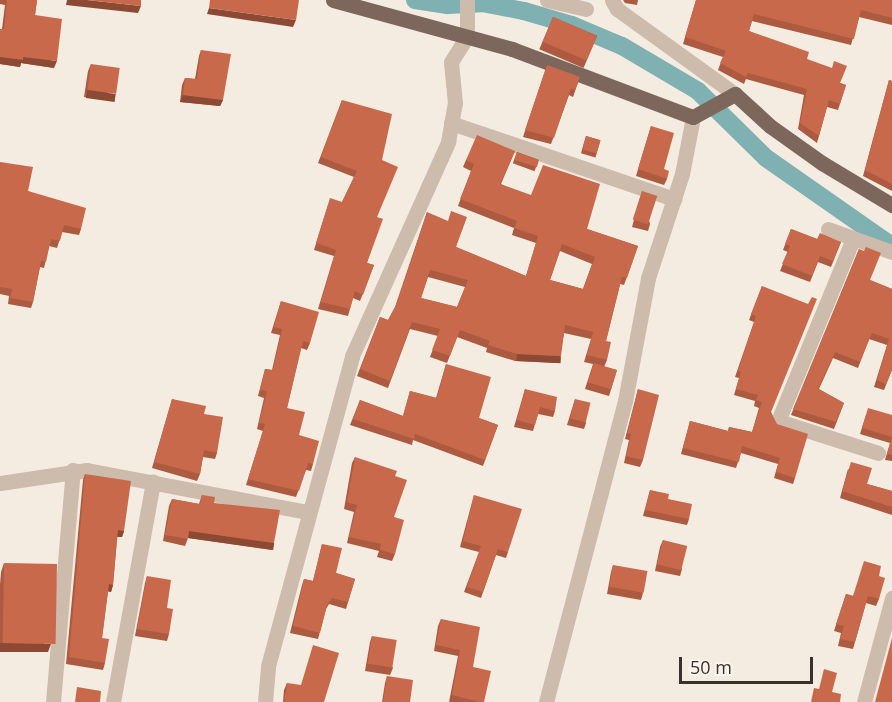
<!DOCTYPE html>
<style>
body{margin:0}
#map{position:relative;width:892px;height:702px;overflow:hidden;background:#f4ebe1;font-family:"Open Sans",sans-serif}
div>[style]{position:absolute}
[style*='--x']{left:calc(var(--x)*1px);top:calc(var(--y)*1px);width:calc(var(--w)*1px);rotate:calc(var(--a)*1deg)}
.canal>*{height:18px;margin:-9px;padding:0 9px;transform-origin:9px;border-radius:9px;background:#7fb0b2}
.minor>*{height:15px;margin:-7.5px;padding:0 7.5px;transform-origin:7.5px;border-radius:7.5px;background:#cdbbac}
.major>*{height:15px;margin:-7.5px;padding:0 7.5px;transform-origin:7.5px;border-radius:7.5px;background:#7d675c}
.wall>*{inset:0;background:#ac5a40;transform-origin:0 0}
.shaded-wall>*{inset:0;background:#8c4a34;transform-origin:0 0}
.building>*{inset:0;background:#c8694b;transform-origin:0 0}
span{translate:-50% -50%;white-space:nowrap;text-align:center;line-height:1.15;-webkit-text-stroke:4.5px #fbf5ee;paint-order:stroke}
.scale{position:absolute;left:679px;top:657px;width:134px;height:27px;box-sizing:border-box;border:3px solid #3b302b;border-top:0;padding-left:8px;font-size:18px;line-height:21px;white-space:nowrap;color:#3b302b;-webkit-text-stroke:4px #fbf5ee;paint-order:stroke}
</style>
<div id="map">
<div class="canal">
<i style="--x:415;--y:0;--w:33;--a:9"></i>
<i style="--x:448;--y:5;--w:34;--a:-3"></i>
<i style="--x:482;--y:3;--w:43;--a:10.8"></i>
<i style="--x:524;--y:11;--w:50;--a:16.3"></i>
<i style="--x:572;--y:25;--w:54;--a:22.8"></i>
<i style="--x:622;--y:46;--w:88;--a:30.6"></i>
<i style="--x:698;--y:91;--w:95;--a:44.6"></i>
<i style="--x:766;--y:158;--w:154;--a:34.9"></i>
</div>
<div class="minor">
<i style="--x:547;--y:0;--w:40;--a:13"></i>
<i style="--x:612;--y:0;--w:10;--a:61"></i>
<i style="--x:617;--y:9;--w:145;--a:35.8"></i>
<i style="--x:451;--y:123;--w:236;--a:18.8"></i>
<i style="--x:828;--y:229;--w:68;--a:19.8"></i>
<i style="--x:853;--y:239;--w:197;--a:112.4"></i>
<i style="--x:778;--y:421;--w:105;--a:17.7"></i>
<i style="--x:0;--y:483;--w:88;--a:-8.5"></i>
<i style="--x:87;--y:470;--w:225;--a:10.8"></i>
<i style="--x:53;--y:702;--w:233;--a:-85.1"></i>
<i style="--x:113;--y:702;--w:224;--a:-79.7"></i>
<i style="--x:265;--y:702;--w:36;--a:-85"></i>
<i style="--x:268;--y:666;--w:321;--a:-74.8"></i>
<i style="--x:352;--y:356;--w:235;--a:-65.8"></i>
<i style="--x:448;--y:142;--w:40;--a:-80"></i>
<i style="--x:455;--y:103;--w:41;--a:-95.6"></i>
<i style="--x:451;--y:62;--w:31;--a:-58"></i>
<i style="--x:467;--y:36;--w:36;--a:-90"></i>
<i style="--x:546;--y:702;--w:311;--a:-75.3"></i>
<i style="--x:625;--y:401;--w:125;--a:-79.4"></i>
<i style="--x:648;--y:278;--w:109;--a:-71.9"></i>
<i style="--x:682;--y:174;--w:58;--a:-79.1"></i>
<i style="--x:864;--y:702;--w:108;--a:-74.9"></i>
</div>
<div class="major">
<i style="--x:333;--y:0;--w:186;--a:15.3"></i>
<i style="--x:512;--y:49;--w:193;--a:20.6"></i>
<i style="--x:693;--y:117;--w:48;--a:-28.7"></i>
<i style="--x:735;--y:94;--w:47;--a:42.4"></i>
<i style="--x:770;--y:126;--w:64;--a:35.4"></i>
<i style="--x:822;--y:163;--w:82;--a:31"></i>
</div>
<div class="wall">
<i style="clip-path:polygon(0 0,37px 0,35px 15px,54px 68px,21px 63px,20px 67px,0 64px,0 29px,2px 29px,5px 5px,0 4px)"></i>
<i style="clip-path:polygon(623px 0,638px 0,637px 5px,625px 3px)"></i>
<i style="clip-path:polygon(696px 0,892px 0,892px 25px,859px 17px,851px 45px,752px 21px,749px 31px,807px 59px,840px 83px,846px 85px,838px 110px,827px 107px,817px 143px,798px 129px,804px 95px,746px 79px,744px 84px,718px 70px,723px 57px,683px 44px)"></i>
<i style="left:553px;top:17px;width:48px;height:35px;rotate:23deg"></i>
<i style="clip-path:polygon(201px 50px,223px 100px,220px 106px,180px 102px,182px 85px,185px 78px,195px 79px,199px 56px)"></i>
<i style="clip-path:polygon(91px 64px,113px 101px,84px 97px,88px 71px)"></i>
<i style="clip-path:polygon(547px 65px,580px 77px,573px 97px,569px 95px,551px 144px,523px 137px)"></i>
<i style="clip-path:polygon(889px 80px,892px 81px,892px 191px,863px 176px)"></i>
<i style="clip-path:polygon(342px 100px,382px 160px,377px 217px,367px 263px,374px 265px,360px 301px,353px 298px,348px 316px,318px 309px,334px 256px,314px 250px,328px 205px,342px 202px,354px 177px,318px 163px)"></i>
<i style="clip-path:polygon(651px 126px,667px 179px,664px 185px,636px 176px)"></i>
<i style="left:586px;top:136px;width:15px;height:18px;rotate:16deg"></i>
<i style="clip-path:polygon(evenodd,515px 151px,501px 184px,587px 229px,638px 246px,624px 285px,620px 284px,606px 341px,607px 360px,604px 367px,617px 370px,609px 396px,585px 389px,593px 364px,584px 362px,591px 339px,564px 333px,559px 363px,515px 361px,486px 352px,487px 348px,457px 337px,447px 363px,430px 357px,438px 336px,410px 329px,388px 388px,357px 376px,380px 317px,388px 320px,395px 307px,427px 212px,456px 247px,526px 276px,536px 243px,512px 235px,514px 228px,458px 206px,471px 171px,463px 167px,466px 160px,515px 151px,560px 251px,592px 264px,583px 289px,550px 280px,560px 251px,515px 151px,428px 277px,465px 287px,457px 307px,421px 298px,428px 277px)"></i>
<i style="left:517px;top:152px;width:23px;height:12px;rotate:20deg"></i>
<i style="clip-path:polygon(0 162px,28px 191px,81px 229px,79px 235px,62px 232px,57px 248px,49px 246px,44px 268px,40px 267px,33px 302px,31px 308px,8px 304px,9px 296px,0 294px)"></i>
<i style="clip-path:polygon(642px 191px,650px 224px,648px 231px,632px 227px)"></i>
<i style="clip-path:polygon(791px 229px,817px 239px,841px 242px,831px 267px,818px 262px,810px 282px,780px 271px,788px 252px,783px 250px)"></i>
<i style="clip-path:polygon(859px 249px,870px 280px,892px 289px,892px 370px,884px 390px,874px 387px,887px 345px,869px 339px,858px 368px,833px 358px,819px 389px,844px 403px,834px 429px,791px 415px)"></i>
<i style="clip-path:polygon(762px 286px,771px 412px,795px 478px,793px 484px,774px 478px,778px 464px,741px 453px,736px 468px,681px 454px,690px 421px,728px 431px,729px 427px,752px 432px,759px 408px,754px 406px,755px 401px,734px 395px,739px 378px,735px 377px,754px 322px,749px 320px)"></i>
<i style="clip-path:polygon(281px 301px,310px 343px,307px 350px,301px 348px,287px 408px,299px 435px,313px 464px,311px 471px,306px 470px,296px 497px,246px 485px,263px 431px,257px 429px,264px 398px,258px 396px,265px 369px,272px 370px,280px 335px,271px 333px)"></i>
<i style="clip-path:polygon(446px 364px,479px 418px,498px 425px,483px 466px,413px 440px,412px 445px,350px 425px,360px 400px,403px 416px,410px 391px,436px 398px)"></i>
<i style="clip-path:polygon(525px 389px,555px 411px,553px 417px,538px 414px,533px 431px,514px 427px)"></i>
<i style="clip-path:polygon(638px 389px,643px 460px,640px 467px,624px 463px,629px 440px,625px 439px)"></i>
<i style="clip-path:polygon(172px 399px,204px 414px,217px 453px,215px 459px,203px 457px,200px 474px,197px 481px,152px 468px)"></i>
<i style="clip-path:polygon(575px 399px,586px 423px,584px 429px,567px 425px)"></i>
<i style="clip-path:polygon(866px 415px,892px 415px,892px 461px,885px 460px,890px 443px,860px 434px)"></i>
<i style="clip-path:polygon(355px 457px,394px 517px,395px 554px,392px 561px,377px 557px,379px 551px,347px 543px,354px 512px,344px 509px,352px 463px)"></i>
<i style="clip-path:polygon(848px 469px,867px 484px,892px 491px,892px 515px,840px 498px)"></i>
<i style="clip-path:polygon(85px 474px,124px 531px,122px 537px,117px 537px,113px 585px,111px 592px,108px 591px,102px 638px,105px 663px,103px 670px,66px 664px,83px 480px)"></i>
<i style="clip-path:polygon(650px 490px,668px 499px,689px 519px,687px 525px,643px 516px)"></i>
<i style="clip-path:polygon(202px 495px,274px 543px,272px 550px,188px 538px,185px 546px,163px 541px,169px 506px,172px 499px,199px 504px)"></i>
<i style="clip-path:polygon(474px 495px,508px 552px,506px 558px,496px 555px,481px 598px,464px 592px,479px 552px,460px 547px)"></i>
<i style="clip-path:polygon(663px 540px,682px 569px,680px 576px,655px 571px,660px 547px)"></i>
<i style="clip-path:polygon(322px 544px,336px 573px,355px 579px,346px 609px,329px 604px,326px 609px,318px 639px,290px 633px,302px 585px,304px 579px,313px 581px)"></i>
<i style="clip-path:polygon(4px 563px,48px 652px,0 652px,0 585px,1px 572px)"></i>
<i style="clip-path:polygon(613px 565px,643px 593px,641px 600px,607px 594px,611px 572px)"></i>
<i style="clip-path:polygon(147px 576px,167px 608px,169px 634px,167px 641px,135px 636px,145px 583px)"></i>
<i style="clip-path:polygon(879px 576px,879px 599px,876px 606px,866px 603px,853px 649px,838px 646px,841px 633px,834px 631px,846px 594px,853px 596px)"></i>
<i style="clip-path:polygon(441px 619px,473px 667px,484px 702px,449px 702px,458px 656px,434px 651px,438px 626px)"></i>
<i style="clip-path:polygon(372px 636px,393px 668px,390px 675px,365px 671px,370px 642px)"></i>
<i style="clip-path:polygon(387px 676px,410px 702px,382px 702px,385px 683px)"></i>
<i style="clip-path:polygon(287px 683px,324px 702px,283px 702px,284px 690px)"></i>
</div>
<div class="shaded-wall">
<i style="clip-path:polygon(67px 0,87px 0,141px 6px,138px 13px,66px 5px)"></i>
<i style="clip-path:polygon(209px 8px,296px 20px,293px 27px,207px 14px)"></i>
<i style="clip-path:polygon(0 57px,23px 57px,57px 61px,54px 68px,21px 63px,20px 67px,0 64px)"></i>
<i style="left:87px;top:90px;width:29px;height:8px;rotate:8deg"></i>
<i style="clip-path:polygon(183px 95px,223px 100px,220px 106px,180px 102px)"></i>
<i style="left:517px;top:354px;width:44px;height:7px;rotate:3deg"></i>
<i style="clip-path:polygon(118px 530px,124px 531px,122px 537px,116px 537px)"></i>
<i style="left:189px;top:531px;width:86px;height:7px;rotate:8deg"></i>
<i style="clip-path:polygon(109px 584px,113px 585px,111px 592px,106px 591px)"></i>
<i style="clip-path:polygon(0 643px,51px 644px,48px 652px,0 652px)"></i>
</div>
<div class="building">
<i style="clip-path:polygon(7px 0,37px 0,35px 15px,62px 19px,57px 61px,23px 57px,23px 60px,0 57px,0 29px,4px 29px)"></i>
<i style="clip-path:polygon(87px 0,141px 0,141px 6px)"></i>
<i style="clip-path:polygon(210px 0,299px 0,296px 20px,209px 8px)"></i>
<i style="clip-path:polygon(696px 0,892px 0,892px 18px,861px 10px,854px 39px,754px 14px,749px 31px,809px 52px,807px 59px,832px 68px,834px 61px,847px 66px,840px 83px,846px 85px,840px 104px,829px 100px,819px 136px,800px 123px,807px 89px,748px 73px,746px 77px,720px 63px,726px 51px,685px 37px)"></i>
<i style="left:553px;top:17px;width:48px;height:27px;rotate:23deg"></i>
<i style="clip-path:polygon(201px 50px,231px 54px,223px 100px,183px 95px,185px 78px,197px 79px)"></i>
<i style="left:91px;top:64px;width:29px;height:26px;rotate:8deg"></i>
<i style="clip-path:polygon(547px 65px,580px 77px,575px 90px,571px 88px,554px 138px,525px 130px)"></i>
<i style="clip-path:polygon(889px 80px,892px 81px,892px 184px,865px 170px)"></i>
<i style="clip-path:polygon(342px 100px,392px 114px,382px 160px,398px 167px,377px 217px,383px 219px,367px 263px,374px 265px,363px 295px,355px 291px,350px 309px,321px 302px,336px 250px,316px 243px,330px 198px,342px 202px,357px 171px,321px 157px)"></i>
<i style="clip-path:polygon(651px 126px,674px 133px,664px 169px,669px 171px,667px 179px,638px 169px)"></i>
<i style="clip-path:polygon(evenodd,477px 135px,515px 151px,500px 184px,531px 195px,543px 165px,600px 184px,587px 229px,638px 246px,627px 278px,622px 277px,606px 341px,611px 342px,607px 360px,587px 355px,593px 332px,565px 325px,561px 356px,517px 354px,488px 345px,490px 341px,460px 330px,450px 356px,432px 350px,440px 329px,412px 322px,390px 381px,360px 369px,380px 317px,388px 320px,396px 306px,427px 212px,448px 221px,451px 211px,467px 217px,456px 247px,526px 276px,538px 236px,514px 228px,517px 221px,460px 199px,474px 164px,466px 160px,477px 135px,562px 244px,595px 257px,583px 289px,550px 280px,562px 244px,477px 135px,430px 270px,468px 280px,457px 307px,421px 298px,430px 270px)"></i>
<i style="left:586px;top:136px;width:15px;height:14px;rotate:16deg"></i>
<i style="clip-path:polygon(517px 152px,539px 160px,537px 167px,514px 160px)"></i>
<i style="clip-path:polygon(0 162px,33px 167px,28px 191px,86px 208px,81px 229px,64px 225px,60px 241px,51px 239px,46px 262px,41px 261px,33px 302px,10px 298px,12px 289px,0 287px)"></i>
<i style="left:642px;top:191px;width:16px;height:30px;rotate:18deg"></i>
<i style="clip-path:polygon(791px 229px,817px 239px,820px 233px,841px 242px,833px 261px,820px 256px,812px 276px,782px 264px,790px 246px,785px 244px)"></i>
<i style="clip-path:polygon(866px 247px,881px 253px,870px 280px,892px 289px,892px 369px,886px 384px,877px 380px,889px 339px,872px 333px,860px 362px,835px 352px,818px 389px,844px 403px,836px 422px,793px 409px,859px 249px,864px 251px)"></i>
<i style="clip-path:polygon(762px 286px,808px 304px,812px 297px,817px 299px,771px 412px,777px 424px,808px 434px,795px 478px,776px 472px,780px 458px,742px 446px,739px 462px,683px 448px,690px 421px,728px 431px,729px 427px,752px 432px,762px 402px,756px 400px,758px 395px,736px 389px,741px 372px,738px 371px,756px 316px,751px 314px)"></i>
<i style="clip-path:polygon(281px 301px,319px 312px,310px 343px,303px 341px,287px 408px,305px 412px,299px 435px,319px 441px,313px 464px,308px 463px,299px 491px,248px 479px,265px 424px,259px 423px,267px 391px,260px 390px,265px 369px,273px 370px,282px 329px,274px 327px)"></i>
<i style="left:594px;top:363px;width:24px;height:20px;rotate:17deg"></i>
<i style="clip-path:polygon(446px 364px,491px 377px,479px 418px,498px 425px,485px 460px,415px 434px,414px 439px,353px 419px,360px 400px,403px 416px,410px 391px,437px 398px)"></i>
<i style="clip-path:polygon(525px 389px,557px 397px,555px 411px,540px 407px,535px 425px,517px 420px)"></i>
<i style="clip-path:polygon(638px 389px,659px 395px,643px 460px,626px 456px,631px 434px,627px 433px)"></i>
<i style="clip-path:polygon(172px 399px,206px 406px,204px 414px,223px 417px,217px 453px,204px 450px,200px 474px,154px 462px)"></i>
<i style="left:575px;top:399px;width:16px;height:20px;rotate:14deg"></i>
<i style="clip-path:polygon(868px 408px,892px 415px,892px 455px,887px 454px,892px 437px,862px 428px)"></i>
<i style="clip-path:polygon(355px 457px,397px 471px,395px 476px,407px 480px,394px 517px,404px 520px,395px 554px,380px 550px,381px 544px,349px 537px,357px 505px,347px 502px)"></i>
<i style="clip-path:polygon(851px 462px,872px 468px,867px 484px,892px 491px,892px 507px,842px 491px)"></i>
<i style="clip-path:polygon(85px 474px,131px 481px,124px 531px,118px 530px,113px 585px,109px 584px,102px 638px,109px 639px,105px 663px,69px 657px)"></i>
<i style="clip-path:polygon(650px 490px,669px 494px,668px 499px,692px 504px,689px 519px,645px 510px)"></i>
<i style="clip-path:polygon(202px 495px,215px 497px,214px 503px,280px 510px,274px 543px,189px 531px,188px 539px,165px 535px,172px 499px,200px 504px)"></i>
<i style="clip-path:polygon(474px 495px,522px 509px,508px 552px,498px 549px,483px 592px,467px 587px,481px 546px,463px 541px)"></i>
<i style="left:663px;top:540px;width:25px;height:25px;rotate:14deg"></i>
<i style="clip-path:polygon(322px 544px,342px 548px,336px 573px,355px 579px,348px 602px,332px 598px,327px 605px,320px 633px,293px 626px,304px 579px,313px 581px)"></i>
<i style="clip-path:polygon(864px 561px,881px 566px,879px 576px,885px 578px,879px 599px,868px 596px,855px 642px,840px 639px,844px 626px,836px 624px,846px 594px,853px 596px)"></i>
<i style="left:4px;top:563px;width:53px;height:80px;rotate:1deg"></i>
<i style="left:613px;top:565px;width:35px;height:22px;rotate:10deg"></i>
<i style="clip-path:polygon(147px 576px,171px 580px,167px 608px,173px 609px,169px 634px,137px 629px)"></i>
<i style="clip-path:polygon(441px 619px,480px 627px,473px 667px,491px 671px,484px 702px,480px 702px,452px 695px,460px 650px,436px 645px)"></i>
<i style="left:372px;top:636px;width:25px;height:28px;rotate:9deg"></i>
<i style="clip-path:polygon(892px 638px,892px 702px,875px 702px)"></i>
<i style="clip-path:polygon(313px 645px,339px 653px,324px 702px,284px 702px,287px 683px,301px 685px)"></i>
<i style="clip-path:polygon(824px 669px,837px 673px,832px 692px,841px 694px,840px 702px,811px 702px,814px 688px,819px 689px)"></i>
<i style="clip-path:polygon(387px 676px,413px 680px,410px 702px,383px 702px)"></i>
<i style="clip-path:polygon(77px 687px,101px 691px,100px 702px,75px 702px)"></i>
</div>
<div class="scale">50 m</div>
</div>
